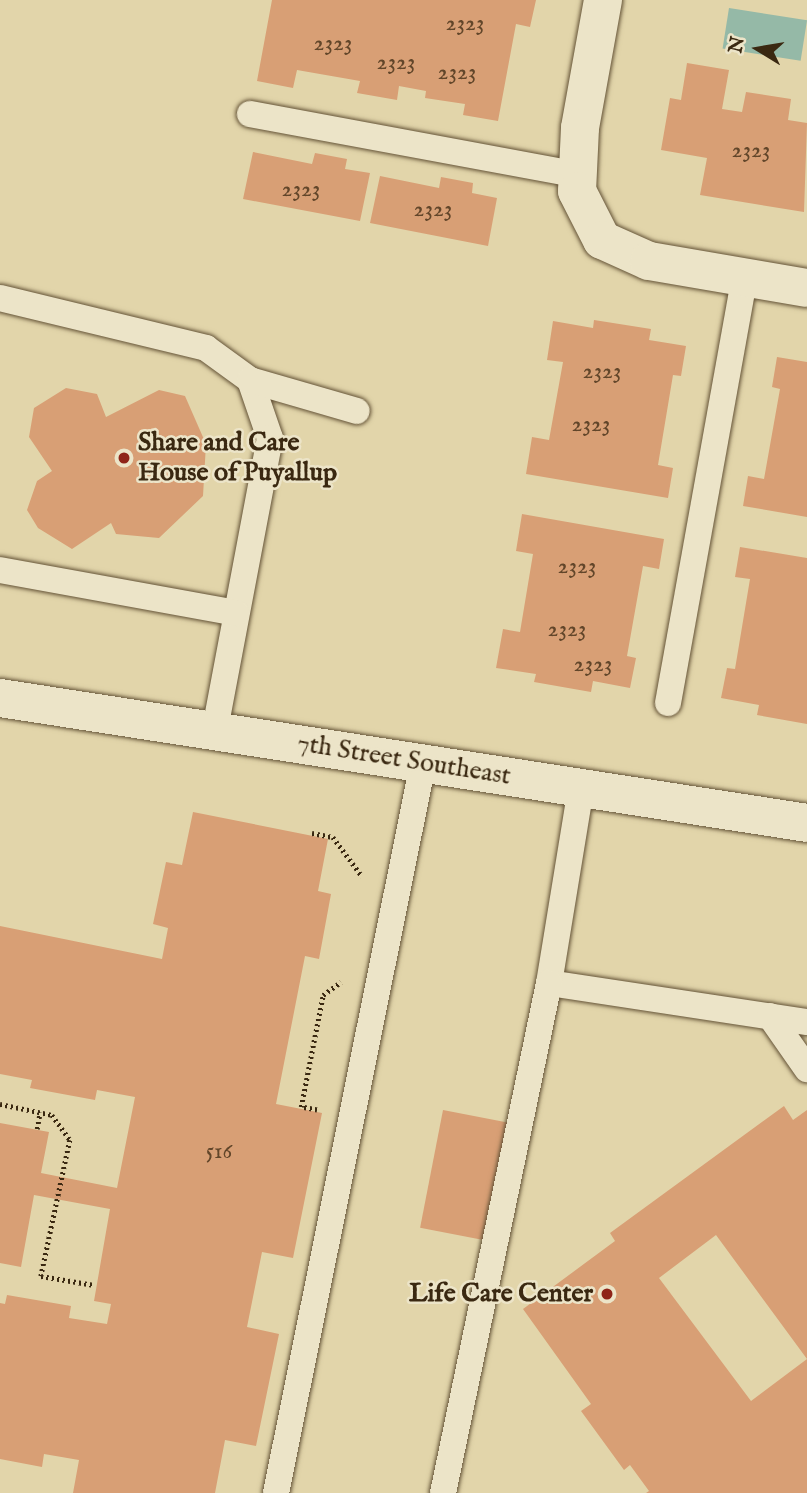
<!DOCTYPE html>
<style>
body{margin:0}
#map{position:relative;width:807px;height:1493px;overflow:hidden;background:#e2d5aa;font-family:"IM FELL English",serif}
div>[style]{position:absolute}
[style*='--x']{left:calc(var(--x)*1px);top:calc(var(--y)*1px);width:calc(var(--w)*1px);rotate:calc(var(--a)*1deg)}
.water>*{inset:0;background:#95b9a7;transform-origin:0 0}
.building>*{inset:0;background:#d89f75;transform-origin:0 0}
.path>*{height:4.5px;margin-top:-2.25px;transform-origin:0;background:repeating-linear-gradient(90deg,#3a2811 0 2px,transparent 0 5.5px)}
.roads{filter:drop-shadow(0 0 2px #645337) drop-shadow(0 0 2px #645337)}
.service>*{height:26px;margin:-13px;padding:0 13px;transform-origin:13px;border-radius:13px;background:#ece4c8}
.minor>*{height:38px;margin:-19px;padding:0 19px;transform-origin:19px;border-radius:19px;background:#ece4c8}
.tertiary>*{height:38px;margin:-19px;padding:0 19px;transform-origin:19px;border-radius:19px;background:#ece4c8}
.dots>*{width:19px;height:19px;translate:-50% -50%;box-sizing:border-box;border:4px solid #ece4c8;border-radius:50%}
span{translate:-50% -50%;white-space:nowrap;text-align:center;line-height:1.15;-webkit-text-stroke:5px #ece4c8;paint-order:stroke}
.number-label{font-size:23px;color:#62462a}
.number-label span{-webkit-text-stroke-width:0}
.poi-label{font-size:26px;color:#3a2811;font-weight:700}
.left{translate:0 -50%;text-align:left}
.right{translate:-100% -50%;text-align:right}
.street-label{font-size:26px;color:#3a2811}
.north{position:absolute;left:723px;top:14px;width:70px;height:70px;-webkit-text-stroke:5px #ece4c8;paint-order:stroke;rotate:281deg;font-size:19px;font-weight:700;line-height:28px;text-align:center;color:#3a2811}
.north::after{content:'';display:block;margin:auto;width:24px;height:32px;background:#3a2811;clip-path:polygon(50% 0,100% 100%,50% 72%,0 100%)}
</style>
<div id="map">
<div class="water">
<i style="left:729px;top:8px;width:79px;height:41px;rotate:9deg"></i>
</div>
<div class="building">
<i style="clip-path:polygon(272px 0,536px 0,530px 27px,516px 24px,498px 121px,463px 115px,465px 104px,425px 98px,426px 91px,399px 86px,397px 100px,357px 93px,360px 81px,297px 70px,293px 88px,257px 81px)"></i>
<i style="clip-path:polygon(687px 63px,729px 70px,722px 109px,742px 112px,746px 92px,791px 99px,788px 120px,807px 123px,804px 212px,700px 195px,707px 158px,661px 150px,670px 98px,681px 100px)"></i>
<i style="clip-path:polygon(253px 152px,312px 164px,315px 153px,347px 159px,345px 169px,370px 173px,360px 221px,243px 199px)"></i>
<i style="clip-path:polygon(380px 176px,439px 188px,441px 177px,473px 183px,472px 193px,497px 198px,488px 246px,370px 223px)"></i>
<i style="clip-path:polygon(594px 320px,651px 329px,649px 340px,686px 346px,681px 376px,673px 375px,658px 465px,673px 468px,668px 498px,526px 474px,532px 437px,549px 440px,563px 362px,547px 360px,553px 321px,593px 328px)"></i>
<i style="clip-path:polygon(777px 357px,807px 362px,807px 517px,743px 506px,748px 476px,764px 479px,780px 389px,772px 387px)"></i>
<i style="clip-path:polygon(66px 388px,97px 394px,106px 417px,159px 390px,185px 396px,206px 444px,203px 496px,159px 538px,116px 534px,111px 523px,72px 549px,38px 528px,27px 510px,37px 481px,52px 471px,29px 437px,34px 408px)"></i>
<i style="clip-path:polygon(522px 514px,664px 539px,659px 569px,643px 566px,627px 656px,636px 658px,630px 688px,593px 681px,591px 692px,534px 682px,536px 674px,496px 668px,503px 629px,520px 632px,533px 554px,516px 551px)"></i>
<i style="clip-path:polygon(740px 547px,807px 558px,807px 724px,757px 715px,759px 705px,721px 698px,727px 668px,735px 669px,750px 579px,735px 577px)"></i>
<i style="clip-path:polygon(193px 812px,328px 839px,318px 891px,331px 894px,319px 959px,305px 956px,276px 1104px,322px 1113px,293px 1258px,262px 1252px,247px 1327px,279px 1334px,256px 1446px,225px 1440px,215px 1493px,73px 1493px,79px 1460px,44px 1454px,42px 1467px,0 1459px,0 1303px,5px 1304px,7px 1295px,71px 1306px,69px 1318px,107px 1324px,111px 1304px,94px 1301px,110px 1209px,34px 1195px,21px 1267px,0 1263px,0 1123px,49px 1132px,41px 1173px,117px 1188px,135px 1097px,97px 1090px,95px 1100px,30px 1088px,32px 1080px,0 1074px,0 926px,162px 959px,168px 928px,153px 924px,166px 862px,182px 865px)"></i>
<i style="clip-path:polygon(784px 1106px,793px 1120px,807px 1110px,807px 1359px,716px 1235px,659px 1278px,751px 1401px,807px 1359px,807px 1493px,646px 1493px,649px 1491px,630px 1465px,624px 1470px,581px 1411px,591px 1404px,523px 1309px,615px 1241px,610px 1233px)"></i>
<i style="left:443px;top:1110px;width:71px;height:120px;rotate:11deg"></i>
</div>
<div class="path">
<i style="--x:312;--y:833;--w:21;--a:11"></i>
<i style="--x:333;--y:837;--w:49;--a:53.4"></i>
<i style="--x:0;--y:1104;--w:53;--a:11.9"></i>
<i style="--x:52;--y:1115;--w:31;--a:54"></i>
<i style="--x:70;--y:1140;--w:139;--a:102"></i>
<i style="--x:41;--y:1276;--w:54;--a:9.6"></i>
<i style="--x:317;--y:1110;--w:16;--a:-169"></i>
<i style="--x:301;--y:1107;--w:114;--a:-78.9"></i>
<i style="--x:323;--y:995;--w:22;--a:-36"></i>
<i style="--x:37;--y:1129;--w:17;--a:-80"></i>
</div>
<div class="roads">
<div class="service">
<i style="--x:250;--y:114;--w:334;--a:10.5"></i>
<i style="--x:0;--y:298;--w:212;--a:13.6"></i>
<i style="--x:206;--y:348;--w:54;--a:36"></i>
<i style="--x:250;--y:380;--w:61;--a:71"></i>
<i style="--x:270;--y:438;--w:297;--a:100.7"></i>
<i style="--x:250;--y:380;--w:111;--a:16.2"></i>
<i style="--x:0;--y:570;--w:240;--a:10.3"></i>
<i style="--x:668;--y:703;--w:433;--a:-79.8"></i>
<i style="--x:581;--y:788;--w:198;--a:99.3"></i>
<i style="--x:549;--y:983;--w:261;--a:8.6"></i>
<i style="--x:770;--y:1016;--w:65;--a:55.1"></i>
<i style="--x:276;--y:1493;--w:745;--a:-78.61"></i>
<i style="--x:443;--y:1493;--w:521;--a:-78.26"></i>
</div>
<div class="minor">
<i style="--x:603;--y:0;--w:130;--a:100.2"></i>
<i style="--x:580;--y:128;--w:63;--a:92.7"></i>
<i style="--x:577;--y:191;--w:55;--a:63"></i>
<i style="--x:602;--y:240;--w:51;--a:24.1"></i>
<i style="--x:649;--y:261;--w:160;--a:9.7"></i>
</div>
<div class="tertiary">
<i style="--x:0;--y:698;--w:817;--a:8.8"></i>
</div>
</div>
<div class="dots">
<i style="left:124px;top:458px;background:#8f2418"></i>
<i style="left:607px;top:1294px;background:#8f2418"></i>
</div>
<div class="number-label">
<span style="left:465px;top:24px">2323</span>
<span style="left:333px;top:44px">2323</span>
<span style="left:396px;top:63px">2323</span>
<span style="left:457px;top:73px">2323</span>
<span style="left:751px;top:151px">2323</span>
<span style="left:301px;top:190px">2323</span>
<span style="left:433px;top:210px">2323</span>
<span style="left:602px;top:372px">2323</span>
<span style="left:591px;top:425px">2323</span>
<span style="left:577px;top:567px">2323</span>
<span style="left:567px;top:630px">2323</span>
<span style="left:593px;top:665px">2323</span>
<span style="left:219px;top:1152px">516</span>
</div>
<div class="poi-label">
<span class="left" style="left:138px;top:458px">Share and Care<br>House of Puyallup</span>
<span class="right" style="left:593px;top:1294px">Life Care Center</span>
</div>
<div class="street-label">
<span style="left:404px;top:760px;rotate:9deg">7th Street Southeast</span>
</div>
<div class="north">N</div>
</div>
